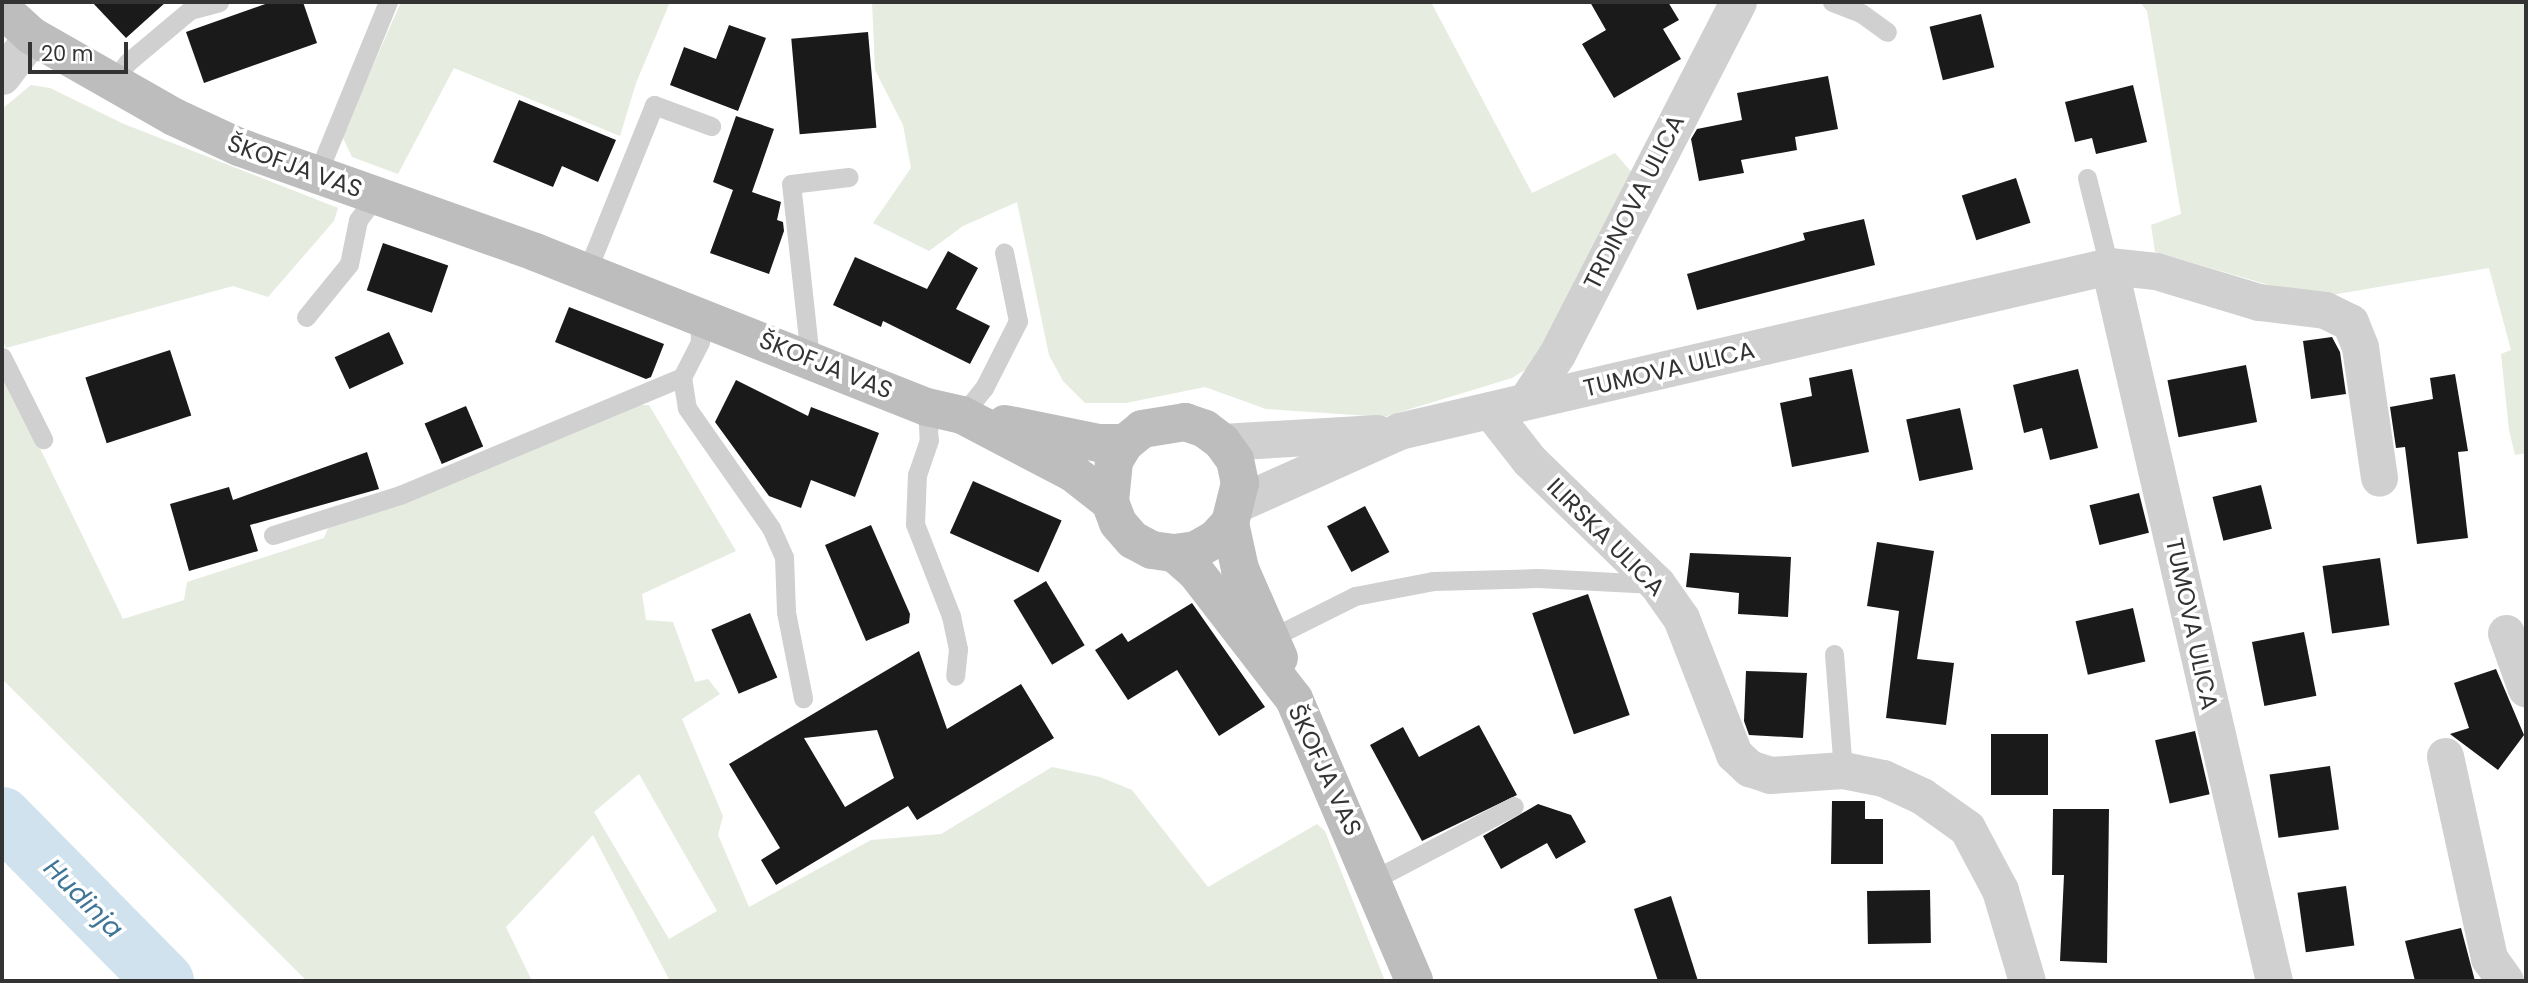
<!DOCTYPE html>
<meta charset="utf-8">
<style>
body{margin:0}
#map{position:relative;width:2528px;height:983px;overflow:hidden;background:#fff;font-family:Poppins,sans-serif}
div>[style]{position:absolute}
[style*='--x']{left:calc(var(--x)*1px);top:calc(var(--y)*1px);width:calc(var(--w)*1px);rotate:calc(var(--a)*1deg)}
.green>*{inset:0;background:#e6ecdf}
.river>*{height:60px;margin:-30px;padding:0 30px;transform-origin:30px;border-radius:30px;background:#cfe2ee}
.building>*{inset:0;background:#1a1a1a;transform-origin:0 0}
.lane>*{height:19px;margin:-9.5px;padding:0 9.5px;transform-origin:9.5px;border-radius:9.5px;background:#d0d0d0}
.street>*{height:37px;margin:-18.5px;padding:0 18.5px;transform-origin:18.5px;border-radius:18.5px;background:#d0d0d0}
.secondary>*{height:38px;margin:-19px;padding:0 19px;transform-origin:19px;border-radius:19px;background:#bdbdbd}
span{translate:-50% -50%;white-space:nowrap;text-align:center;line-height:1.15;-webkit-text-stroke:7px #fff;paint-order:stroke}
.street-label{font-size:24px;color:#333}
.water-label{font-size:26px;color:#3f7597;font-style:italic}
.frame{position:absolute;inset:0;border:4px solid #333;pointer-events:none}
.scale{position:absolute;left:28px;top:42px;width:100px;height:32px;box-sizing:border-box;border:4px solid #333;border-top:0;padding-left:9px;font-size:21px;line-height:24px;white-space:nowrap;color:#333;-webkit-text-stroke:5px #fff;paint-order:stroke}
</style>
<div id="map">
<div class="green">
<i style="clip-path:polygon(401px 2px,670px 2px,636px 83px,620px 136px,454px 68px,398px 174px,352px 157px,342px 136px)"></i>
<i style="clip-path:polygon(758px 2px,1431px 2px,1532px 193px,1615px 153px,1634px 175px,1596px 254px,1528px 368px,1512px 378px,1384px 417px,1266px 409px,1205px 387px,1126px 403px,1085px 403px,1063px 381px,1049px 355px,1017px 202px,963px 226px,929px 251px,873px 223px,911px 168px,903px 125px,875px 70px,872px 2px)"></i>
<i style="clip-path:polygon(2140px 2px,2526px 2px,2526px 453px,2515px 455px,2509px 430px,2501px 354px,2511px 350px,2489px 268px,2314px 298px,2155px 252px,2151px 225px,2181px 214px,2147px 11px)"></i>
<i style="clip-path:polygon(31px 85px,50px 88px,124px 124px,338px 208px,334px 221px,268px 297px,233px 286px,6px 348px,2px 340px,2px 109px)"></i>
<i style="clip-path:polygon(evenodd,2px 370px,123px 619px,184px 600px,187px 582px,324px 538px,328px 528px,635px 405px,649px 405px,736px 551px,642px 594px,646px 620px,673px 622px,695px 682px,708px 679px,720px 694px,682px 719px,723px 816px,718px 835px,749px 907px,871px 840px,941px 834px,1052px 767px,1100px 777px,1132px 790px,1208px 887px,1317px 824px,1325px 831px,1385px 981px,670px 981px,593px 835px,506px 927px,532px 981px,307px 981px,2px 679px,2px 370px,639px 774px,717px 911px,669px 939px,594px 812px,639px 774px)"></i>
</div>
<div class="river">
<i style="--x:2;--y:817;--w:231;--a:45.4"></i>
</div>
<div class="building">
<i style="clip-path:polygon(92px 2px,166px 2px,126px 38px)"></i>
<i style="clip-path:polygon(271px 2px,303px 2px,317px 43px,204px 83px,186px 32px)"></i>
<i style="clip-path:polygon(1590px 2px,1668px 2px,1679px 20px,1663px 29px,1681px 59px,1614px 98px,1582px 44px,1606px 30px)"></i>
<i style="left:1981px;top:14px;width:55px;height:53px;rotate:76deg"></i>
<i style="clip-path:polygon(729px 25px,766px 38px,738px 111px,670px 85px,684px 47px,716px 59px)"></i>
<i style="left:868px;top:32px;width:96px;height:77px;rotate:85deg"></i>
<i style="clip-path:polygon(1828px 76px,1838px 129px,1795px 137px,1797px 150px,1741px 160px,1744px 173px,1699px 181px,1691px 139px,1697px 129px,1742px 120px,1737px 93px)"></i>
<i style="clip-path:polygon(2133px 85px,2147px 142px,2096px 154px,2092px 138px,2075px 142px,2065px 102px)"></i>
<i style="clip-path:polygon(519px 100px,616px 140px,598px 182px,562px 166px,553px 187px,493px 162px)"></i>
<i style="clip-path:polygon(736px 116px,774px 129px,752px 192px,781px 202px,777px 220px,783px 222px,784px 231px,769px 274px,710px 253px,733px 190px,713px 182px)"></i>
<i style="left:2016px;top:178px;width:47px;height:57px;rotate:72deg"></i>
<i style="clip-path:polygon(1864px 219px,1875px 265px,1697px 310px,1687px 274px,1805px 240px,1803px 233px)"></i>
<i style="left:383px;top:243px;width:69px;height:50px;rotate:19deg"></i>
<i style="clip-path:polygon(948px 251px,978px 268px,956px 309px,990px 326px,970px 364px,883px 321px,881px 327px,833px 305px,855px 257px,927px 289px)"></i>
<i style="clip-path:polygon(569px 307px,664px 344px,651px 377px,646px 379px,555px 342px)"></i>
<i style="left:389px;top:332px;width:35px;height:60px;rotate:65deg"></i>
<i style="clip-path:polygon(2332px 337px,2340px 352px,2346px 394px,2311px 399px,2303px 341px)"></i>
<i style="left:170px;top:350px;width:69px;height:89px;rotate:72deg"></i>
<i style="left:2246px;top:365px;width:58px;height:80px;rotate:79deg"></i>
<i style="clip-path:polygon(1852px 369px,1869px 452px,1792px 467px,1780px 403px,1812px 396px,1809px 378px)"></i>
<i style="clip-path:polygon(2078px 369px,2098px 448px,2050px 460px,2042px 428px,2024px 433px,2013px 385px)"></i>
<i style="clip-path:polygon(2455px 374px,2468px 451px,2458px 452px,2468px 538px,2417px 544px,2405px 447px,2396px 448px,2390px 407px,2433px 399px,2430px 378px)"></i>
<i style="clip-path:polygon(736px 380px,808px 416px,811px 407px,879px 433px,855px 497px,811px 480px,801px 508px,769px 496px,715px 422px)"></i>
<i style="left:466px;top:406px;width:44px;height:45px;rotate:67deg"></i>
<i style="left:1960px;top:408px;width:63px;height:55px;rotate:78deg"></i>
<i style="clip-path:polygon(367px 452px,379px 489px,250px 525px,258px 551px,189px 571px,170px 504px,229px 487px,233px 500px)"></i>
<i style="left:973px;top:481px;width:97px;height:57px;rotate:24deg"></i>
<i style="left:2261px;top:485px;width:45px;height:50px;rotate:76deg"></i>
<i style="left:2139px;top:493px;width:41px;height:51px;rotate:76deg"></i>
<i style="left:1365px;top:506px;width:52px;height:43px;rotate:62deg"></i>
<i style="clip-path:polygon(871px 525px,910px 614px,909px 623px,866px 641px,825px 545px)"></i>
<i style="clip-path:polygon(1877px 542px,1934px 551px,1917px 659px,1954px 663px,1946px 725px,1886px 718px,1899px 611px,1867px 606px)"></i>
<i style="clip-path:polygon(1690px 553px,1791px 557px,1788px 617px,1738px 614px,1739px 593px,1686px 587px)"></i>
<i style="left:2380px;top:558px;width:68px;height:58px;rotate:82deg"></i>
<i style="left:1046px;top:581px;width:75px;height:38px;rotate:59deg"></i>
<i style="left:1588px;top:594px;width:128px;height:59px;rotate:71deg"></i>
<i style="clip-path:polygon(1192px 603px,1265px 707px,1219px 736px,1177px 670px,1128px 700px,1095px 650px,1122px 633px,1128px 642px)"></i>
<i style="left:2133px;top:608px;width:55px;height:59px;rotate:77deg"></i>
<i style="left:750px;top:613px;width:70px;height:42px;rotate:67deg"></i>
<i style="left:2304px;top:632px;width:65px;height:53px;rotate:79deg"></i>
<i style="clip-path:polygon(evenodd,919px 651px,947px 729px,1021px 684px,1054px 738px,917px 820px,908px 806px,776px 885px,761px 860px,780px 848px,729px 764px,919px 651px,877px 730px,894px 778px,845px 807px,804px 738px,877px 730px)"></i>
<i style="clip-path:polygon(2496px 669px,2524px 735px,2498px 770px,2450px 734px,2469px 728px,2454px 683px)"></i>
<i style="clip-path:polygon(1746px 671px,1807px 673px,1803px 738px,1749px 735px,1744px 721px)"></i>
<i style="clip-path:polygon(1479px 725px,1517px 795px,1422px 841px,1370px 745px,1403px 727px,1419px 757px)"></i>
<i style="left:2195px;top:731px;width:65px;height:41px;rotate:77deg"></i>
<i style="left:1991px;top:734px;width:57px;height:61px"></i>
<i style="left:2330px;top:766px;width:64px;height:61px;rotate:82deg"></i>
<i style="clip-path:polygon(1832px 801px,1865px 801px,1865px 819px,1883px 819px,1883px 864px,1831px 864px)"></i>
<i style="clip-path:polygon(1538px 804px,1571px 815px,1586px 842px,1556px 859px,1547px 843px,1501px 869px,1483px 836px)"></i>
<i style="clip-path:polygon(2053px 809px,2109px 809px,2107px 963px,2060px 961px,2064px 875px,2052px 875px)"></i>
<i style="left:2346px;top:886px;width:60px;height:49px;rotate:82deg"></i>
<i style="left:1930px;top:890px;width:53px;height:63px;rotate:89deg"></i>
<i style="clip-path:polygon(1671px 896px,1698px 981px,1658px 981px,1634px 909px)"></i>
<i style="clip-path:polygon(2461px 928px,2475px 981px,2415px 981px,2405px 941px)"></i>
</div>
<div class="lane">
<i style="--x:1832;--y:2;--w:31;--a:21"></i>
<i style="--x:1861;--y:13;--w:32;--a:36"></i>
<i style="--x:113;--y:81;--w:24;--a:-52"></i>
<i style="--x:128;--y:62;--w:81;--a:-40"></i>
<i style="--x:190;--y:10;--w:30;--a:-15"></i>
<i style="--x:317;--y:175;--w:187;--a:-67.7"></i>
<i style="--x:2087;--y:178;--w:91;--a:76"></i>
<i style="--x:587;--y:271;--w:179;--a:-68"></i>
<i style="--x:654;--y:105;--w:61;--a:20.2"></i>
<i style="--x:699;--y:314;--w:28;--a:88"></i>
<i style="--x:700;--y:342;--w:39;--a:117"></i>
<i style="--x:682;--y:377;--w:31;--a:81"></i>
<i style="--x:687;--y:408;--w:146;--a:55"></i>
<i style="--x:771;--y:528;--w:32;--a:66"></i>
<i style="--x:784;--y:557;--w:55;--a:87.9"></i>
<i style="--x:786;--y:612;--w:88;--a:78.8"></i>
<i style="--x:306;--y:317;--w:68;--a:-50.9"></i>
<i style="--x:349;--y:264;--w:45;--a:-78.4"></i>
<i style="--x:358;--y:220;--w:30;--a:-53"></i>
<i style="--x:2;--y:357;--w:92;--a:63.4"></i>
<i style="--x:810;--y:358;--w:175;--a:-96.2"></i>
<i style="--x:791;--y:184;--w:58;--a:-6.9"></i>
<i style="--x:927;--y:407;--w:33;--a:87"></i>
<i style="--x:929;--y:440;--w:36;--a:109"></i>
<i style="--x:917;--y:474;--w:50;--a:92.3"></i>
<i style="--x:915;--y:524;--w:99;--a:68.6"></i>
<i style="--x:951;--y:616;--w:34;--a:78"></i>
<i style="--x:958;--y:649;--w:27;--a:96"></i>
<i style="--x:962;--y:415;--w:35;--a:-51"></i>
<i style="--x:984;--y:388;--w:75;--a:-63.1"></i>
<i style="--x:1018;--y:321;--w:70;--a:-101.5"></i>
<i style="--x:273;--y:535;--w:133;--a:-17.5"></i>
<i style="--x:400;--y:495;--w:306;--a:-22.7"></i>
<i style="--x:1271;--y:638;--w:94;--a:-26.6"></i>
<i style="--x:1355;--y:596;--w:79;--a:-10.9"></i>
<i style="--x:1433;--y:581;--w:105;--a:-1.6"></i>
<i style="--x:1538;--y:578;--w:116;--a:3"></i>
<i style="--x:1834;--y:654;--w:116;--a:85.6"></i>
<i style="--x:1373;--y:880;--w:159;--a:-27.7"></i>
</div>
<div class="street">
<i style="--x:2;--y:76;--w:50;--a:-53.1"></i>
<i style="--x:2109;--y:266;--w:734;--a:77.01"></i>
<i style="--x:1526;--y:401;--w:56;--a:-56.6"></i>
<i style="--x:1557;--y:354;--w:396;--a:-62.8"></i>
<i style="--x:1490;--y:410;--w:63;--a:52"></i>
<i style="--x:1529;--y:460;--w:178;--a:44.1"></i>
<i style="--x:1657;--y:584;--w:42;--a:54.8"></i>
<i style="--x:1681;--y:618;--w:146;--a:68.7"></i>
<i style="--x:1734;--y:754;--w:21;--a:43"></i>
<i style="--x:1749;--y:768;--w:22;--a:18"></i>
<i style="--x:1770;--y:775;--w:73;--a:-3.9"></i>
<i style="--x:1843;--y:770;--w:41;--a:11.3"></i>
<i style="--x:1883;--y:778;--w:43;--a:24.8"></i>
<i style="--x:1922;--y:796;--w:55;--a:35.4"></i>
<i style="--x:1967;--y:828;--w:70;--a:62"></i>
<i style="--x:2000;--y:890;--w:95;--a:73.5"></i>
<i style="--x:1222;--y:442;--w:155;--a:-3.3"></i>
<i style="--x:1239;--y:503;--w:175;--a:-24.2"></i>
<i style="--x:1399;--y:431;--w:729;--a:-13.08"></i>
<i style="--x:2109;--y:266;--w:47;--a:6.1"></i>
<i style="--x:2156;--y:271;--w:108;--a:16.8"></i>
<i style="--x:2259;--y:302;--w:66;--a:6.9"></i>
<i style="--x:2325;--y:310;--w:28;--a:26"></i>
<i style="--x:2350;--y:322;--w:27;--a:68"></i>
<i style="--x:2360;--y:347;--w:132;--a:81.7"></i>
<i style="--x:2506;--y:633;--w:59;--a:70.3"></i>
<i style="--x:2445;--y:756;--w:207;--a:77.7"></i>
<i style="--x:2489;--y:958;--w:28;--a:55"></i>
</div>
<div class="secondary">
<i style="--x:2;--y:9;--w:40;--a:42"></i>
<i style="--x:32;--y:36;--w:163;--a:29.7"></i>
<i style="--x:174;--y:117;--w:72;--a:24.8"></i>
<i style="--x:239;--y:147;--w:314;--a:19.5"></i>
<i style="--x:535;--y:252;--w:422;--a:21.6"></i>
<i style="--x:927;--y:407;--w:36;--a:13"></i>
<i style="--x:962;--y:415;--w:125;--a:27.6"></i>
<i style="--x:1073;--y:473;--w:47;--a:38.1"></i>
<i style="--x:1110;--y:502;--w:22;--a:69"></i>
<i style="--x:1118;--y:523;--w:23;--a:49"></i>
<i style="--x:1133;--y:540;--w:21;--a:28"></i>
<i style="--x:1152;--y:550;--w:22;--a:8"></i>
<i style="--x:1174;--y:553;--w:28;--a:41"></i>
<i style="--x:1195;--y:571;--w:162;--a:52.3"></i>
<i style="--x:1294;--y:699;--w:306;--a:66.9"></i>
<i style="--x:1005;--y:424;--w:95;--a:11.5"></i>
<i style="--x:1098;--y:443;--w:27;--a:0"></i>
<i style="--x:1110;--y:502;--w:41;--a:-84.4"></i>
<i style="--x:1114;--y:461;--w:21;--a:-59"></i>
<i style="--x:1125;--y:443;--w:22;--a:-39"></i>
<i style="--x:1142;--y:429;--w:44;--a:-9.2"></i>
<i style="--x:1185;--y:422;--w:21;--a:19"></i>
<i style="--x:1205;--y:429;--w:21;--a:37"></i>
<i style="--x:1222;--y:442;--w:22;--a:54"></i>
<i style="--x:1235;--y:460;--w:24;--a:78"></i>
<i style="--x:1240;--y:483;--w:41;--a:104"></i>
<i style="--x:1230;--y:523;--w:22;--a:133"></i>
<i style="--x:1215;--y:539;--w:22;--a:150"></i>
<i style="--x:1196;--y:550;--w:22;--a:172"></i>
<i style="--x:1230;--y:523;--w:47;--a:77.7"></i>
<i style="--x:1240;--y:569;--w:97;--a:66.3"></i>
</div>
<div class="street-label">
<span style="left:295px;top:166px;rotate:20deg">ŠKOFJA VAS</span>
<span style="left:1634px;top:202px;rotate:-63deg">TRDINOVA ULICA</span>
<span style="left:826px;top:365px;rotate:22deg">ŠKOFJA VAS</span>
<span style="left:1669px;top:369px;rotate:-13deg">TUMOVA ULICA</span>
<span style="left:1606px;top:537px;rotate:45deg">ILIRSKA ULICA</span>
<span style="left:2192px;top:624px;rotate:78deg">TUMOVA ULICA</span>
<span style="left:1325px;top:770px;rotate:65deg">ŠKOFJA VAS</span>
</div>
<div class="water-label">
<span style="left:83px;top:899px;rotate:45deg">Hudinja</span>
</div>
<div class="frame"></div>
<div class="scale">20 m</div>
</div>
